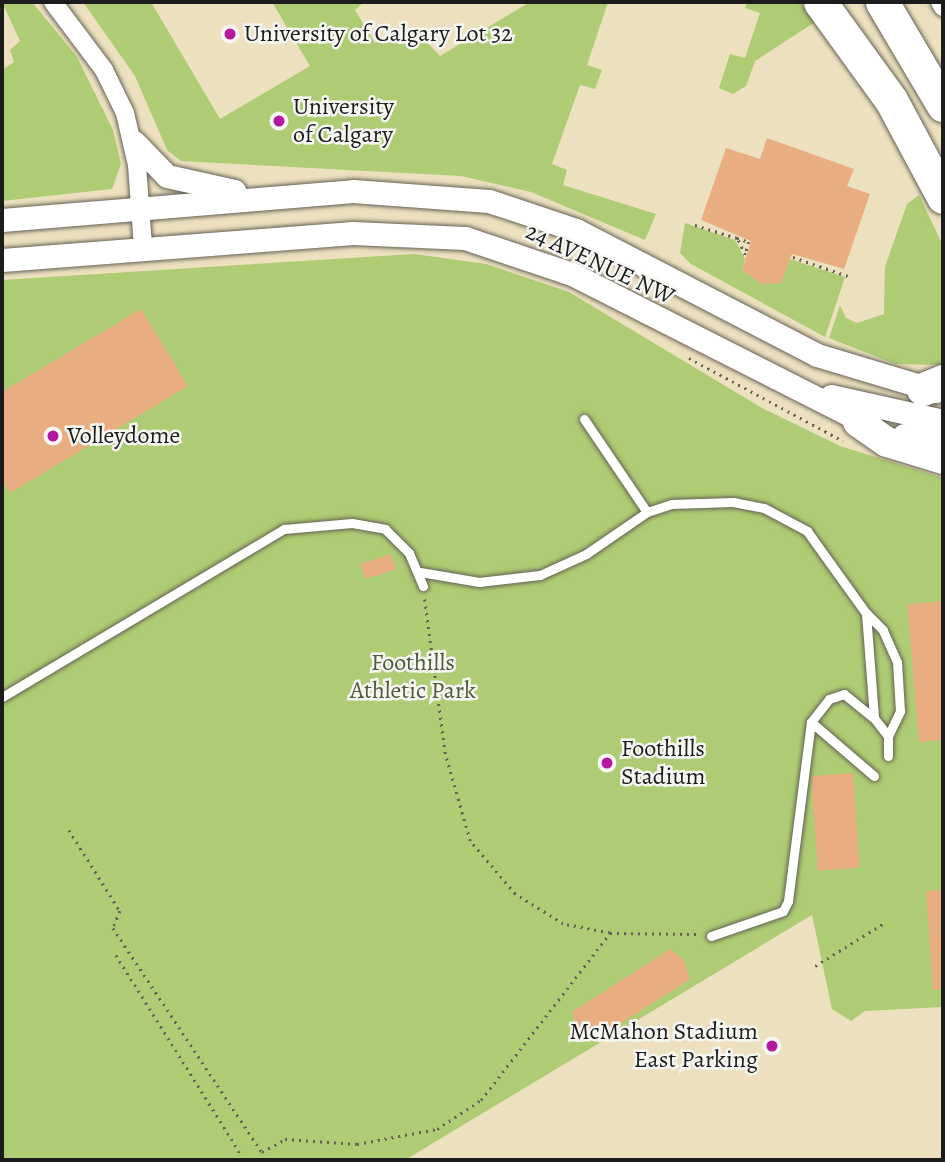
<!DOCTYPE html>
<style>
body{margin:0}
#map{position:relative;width:945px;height:1162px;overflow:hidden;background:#ece0bf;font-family:Alegreya,serif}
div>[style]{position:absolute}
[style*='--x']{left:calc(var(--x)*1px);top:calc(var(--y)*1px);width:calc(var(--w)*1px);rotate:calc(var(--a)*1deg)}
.green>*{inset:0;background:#adcc73}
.building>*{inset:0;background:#e8ad80;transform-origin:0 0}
.path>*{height:2.5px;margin-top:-1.25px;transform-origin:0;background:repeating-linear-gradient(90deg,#656155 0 2px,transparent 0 7px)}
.roads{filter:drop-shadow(0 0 2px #656155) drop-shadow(0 0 2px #656155)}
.service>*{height:9px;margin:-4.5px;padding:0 4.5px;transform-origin:4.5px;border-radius:4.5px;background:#fff}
.minor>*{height:18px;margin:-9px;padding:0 9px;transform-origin:9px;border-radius:9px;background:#fff}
.tertiary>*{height:23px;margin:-11.5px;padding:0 11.5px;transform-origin:11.5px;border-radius:11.5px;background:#fff}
.trunk>*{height:30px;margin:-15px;padding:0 15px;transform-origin:15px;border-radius:15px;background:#fff}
.motorway>*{height:33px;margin:-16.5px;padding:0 16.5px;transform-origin:16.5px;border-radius:16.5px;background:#fff}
.dots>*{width:19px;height:19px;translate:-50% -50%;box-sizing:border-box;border:4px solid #f6f6f2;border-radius:50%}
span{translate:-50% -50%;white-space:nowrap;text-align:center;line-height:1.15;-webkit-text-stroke:5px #f6f6f2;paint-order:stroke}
.poi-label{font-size:24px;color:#1c1c1c}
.left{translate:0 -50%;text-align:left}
.right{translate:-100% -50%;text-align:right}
.street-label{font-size:24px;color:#1c1c1c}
.park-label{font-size:24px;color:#4f5a3a}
.frame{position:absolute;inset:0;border:4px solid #1c1c1c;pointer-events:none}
</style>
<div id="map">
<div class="green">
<i style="clip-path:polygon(2px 2px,32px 2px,77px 57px,113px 130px,121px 164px,112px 189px,2px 201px,2px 70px,14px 62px,10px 50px,20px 41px)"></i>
<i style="clip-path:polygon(83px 2px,151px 2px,220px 119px,310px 66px,272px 2px,364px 2px,355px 10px,375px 43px,391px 35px,425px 40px,440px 56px,530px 2px,608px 2px,587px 65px,602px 70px,595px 89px,580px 85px,552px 164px,567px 170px,563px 185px,656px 214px,645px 240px,531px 192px,461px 176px,181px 161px,167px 150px,135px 76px)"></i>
<i style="clip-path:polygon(747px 2px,800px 2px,815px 22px,755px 61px,746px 86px,733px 94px,719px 88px,730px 54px,745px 58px,760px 13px,745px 8px)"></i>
<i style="clip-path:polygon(919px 195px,943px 246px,943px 365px,895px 364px,829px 338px,840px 305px,846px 318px,857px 323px,884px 314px,885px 267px,907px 204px)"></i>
<i style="clip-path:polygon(685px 223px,735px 240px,745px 259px,742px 270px,762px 284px,781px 282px,790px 259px,845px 277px,825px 337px,691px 264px,680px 253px)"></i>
<i style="clip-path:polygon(414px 254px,486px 264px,569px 292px,762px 408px,840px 446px,943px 478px,943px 1007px,865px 1011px,851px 1021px,832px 1009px,812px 915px,405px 1160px,2px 1160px,2px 280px)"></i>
</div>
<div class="building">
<i style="clip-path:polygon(767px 138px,854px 169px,847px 186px,870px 194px,844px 269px,792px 254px,781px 283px,762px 284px,742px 270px,751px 241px,701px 220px,726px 148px,760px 159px)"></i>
<i style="clip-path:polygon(141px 309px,188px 386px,10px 493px,2px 480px,2px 392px)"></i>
<i style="left:391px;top:554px;width:16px;height:32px;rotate:72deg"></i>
<i style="clip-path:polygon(943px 601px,943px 740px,919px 742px,907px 604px)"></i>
<i style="left:853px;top:773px;width:95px;height:42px;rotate:86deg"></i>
<i style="clip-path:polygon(943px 890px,943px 990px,933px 990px,926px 891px)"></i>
<i style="clip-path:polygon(670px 949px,684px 961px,690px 979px,592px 1042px,577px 1030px,572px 1012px)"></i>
</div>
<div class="path">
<i style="--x:361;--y:2;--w:18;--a:0"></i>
<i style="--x:695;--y:225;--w:44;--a:17.2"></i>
<i style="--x:737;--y:238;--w:13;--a:18"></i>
<i style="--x:749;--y:242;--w:14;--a:107"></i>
<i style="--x:745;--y:255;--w:19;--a:-115"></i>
<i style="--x:793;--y:257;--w:58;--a:19.1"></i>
<i style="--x:689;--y:358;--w:175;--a:28.3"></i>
<i style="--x:69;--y:830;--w:96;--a:57.8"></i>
<i style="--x:120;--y:911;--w:18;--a:112"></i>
<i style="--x:113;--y:928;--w:269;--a:56.4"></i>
<i style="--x:610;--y:933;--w:87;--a:0.7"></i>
<i style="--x:116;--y:955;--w:231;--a:57.9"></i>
<i style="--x:239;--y:1151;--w:9;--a:90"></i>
<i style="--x:815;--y:966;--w:81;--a:-31.9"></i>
<i style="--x:264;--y:1160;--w:8;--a:-104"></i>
<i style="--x:262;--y:1152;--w:26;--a:-29"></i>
<i style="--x:285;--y:1139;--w:72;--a:4"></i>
<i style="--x:357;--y:1144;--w:81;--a:-10.6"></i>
<i style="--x:437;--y:1129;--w:53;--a:-33.4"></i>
<i style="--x:481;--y:1100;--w:211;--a:-52.3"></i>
<i style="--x:610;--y:933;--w:48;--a:-169.2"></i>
<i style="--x:563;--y:924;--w:57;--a:-148"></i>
<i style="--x:515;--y:894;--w:70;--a:-130.3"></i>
<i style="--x:470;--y:841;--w:91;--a:-106"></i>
<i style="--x:445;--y:754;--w:158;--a:-97.6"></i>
</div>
<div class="roads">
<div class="service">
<i style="--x:584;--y:419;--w:112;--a:55.9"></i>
<i style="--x:420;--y:572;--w:60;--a:9.6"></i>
<i style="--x:479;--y:582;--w:61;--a:-6.5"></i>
<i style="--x:540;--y:575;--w:51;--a:-24.5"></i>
<i style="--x:586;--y:554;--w:74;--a:-34.5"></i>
<i style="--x:647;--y:512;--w:25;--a:-18"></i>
<i style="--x:671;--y:504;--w:62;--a:-1.8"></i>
<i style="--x:733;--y:502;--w:32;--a:11"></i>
<i style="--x:764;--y:508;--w:49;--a:28.1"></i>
<i style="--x:807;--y:531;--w:101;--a:54.3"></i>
<i style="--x:2;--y:697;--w:328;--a:-30.8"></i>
<i style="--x:284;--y:529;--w:68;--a:-5"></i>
<i style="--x:352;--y:523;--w:34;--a:10"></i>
<i style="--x:385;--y:529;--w:34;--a:45"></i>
<i style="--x:409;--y:553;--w:36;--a:67"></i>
<i style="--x:811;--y:722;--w:83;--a:40.6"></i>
<i style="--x:888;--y:736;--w:28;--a:-64"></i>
<i style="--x:900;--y:711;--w:49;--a:-93.5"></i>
<i style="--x:897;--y:662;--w:35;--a:-114"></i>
<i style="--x:883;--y:630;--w:24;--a:-135"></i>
<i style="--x:866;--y:613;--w:105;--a:85.6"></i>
<i style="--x:874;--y:718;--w:23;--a:52"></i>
<i style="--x:888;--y:736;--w:20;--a:90"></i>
<i style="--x:711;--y:936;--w:76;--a:-19.1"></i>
<i style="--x:783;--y:911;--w:11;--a:-63"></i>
<i style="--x:788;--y:901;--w:180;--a:-82.7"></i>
<i style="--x:811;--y:722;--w:29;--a:-52"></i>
<i style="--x:829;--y:699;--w:16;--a:-18"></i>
<i style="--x:844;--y:694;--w:38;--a:39"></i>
</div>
<div class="minor">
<i style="--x:53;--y:2;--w:85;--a:53.1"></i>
<i style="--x:104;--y:70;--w:48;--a:64"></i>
<i style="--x:125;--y:113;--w:53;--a:77"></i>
<i style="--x:137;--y:165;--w:82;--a:85.8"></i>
<i style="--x:940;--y:2;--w:6;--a:59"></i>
</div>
<div class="tertiary">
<i style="--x:134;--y:142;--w:47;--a:45.9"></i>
<i style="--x:167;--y:176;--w:69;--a:12.6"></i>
<i style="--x:2;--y:220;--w:352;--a:-4.7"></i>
<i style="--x:353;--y:191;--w:136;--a:4.2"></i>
<i style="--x:489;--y:201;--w:92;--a:18.4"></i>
<i style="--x:576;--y:230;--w:271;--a:27.4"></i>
<i style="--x:817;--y:355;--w:125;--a:16.7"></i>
<i style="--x:2;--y:260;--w:352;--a:-4.4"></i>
<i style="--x:353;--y:233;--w:112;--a:2.6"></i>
<i style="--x:465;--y:238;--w:113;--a:18.6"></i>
<i style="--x:572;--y:274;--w:335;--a:26.9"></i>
<i style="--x:831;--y:396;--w:115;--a:12.6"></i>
<i style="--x:904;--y:435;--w:40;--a:10"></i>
</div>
<div class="trunk">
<i style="--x:858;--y:422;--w:35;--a:35"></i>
<i style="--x:887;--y:442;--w:59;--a:16.9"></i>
</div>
<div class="motorway">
<i style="--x:820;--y:2;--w:121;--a:54.1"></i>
<i style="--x:891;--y:100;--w:110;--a:61.8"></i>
<i style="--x:882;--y:2;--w:120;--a:59.4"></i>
<i style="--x:923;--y:389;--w:22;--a:-22"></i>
</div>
</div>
<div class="dots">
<i style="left:230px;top:34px;background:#b5179e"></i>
<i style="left:279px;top:121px;background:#b5179e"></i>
<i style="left:53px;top:436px;background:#b5179e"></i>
<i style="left:607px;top:763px;background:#b5179e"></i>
<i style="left:772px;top:1046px;background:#b5179e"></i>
</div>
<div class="poi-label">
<span class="left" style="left:244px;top:34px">University of Calgary Lot 32</span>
<span class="left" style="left:293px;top:121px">University<br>of Calgary</span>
<span class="left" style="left:67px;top:436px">Volleydome</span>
<span class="left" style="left:621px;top:763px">Foothills<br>Stadium</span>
<span class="right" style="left:758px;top:1046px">McMahon Stadium<br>East Parking</span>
</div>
<div class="street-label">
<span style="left:600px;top:264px;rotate:25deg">24 AVENUE NW</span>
</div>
<div class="park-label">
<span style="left:413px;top:677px">Foothills<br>Athletic Park</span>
</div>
<div class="frame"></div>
</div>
